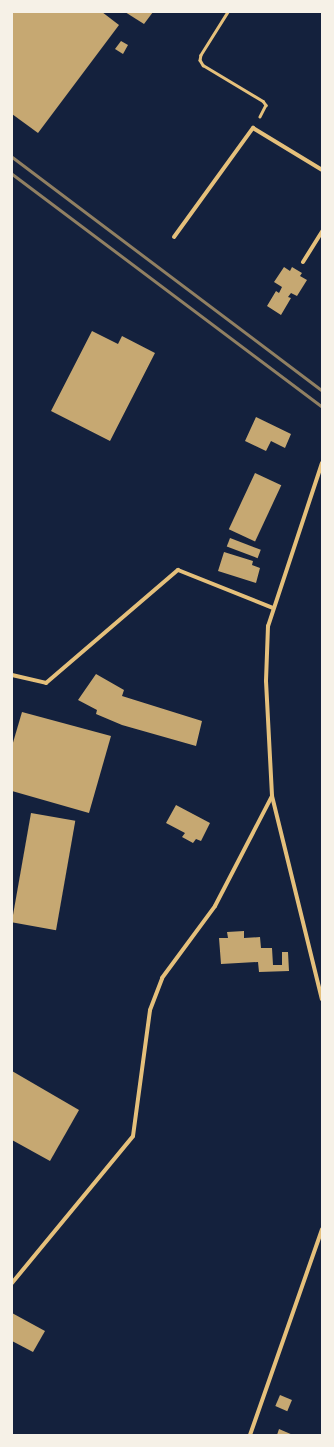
<!DOCTYPE html>
<style>
body{margin:0}
#map{position:relative;width:334px;height:1447px;overflow:hidden;background:#14213d;font-family:"PT Sans Narrow",sans-serif}
div>[style]{position:absolute}
[style*='--x']{left:calc(var(--x)*1px);top:calc(var(--y)*1px);width:calc(var(--w)*1px);rotate:calc(var(--a)*1deg)}
.building>*{inset:0;background:#c6a872;transform-origin:0 0}
.path>*{height:2.5px;margin:-1.25px;padding:0 1.25px;transform-origin:1.25px;border-radius:1.25px;background:#e5c07b}
.minor>*{height:4px;margin:-2px;padding:0 2px;transform-origin:2px;border-radius:2px;background:#e5c07b}
.rail>*{height:3px;margin:-1.5px;padding:0 1.5px;transform-origin:1.5px;border-radius:1.5px;background:#918062}
span{translate:-50% -50%;white-space:nowrap;text-align:center;line-height:1.15;-webkit-text-stroke:4px #f6f1e7;paint-order:stroke}
.frame{position:absolute;inset:0;border:13px solid #f6f1e7;pointer-events:none}
</style>
<div id="map">
<div class="building">
<i style="clip-path:polygon(12px 12px,102px 12px,119px 25px,38px 133px,12px 114px)"></i>
<i style="clip-path:polygon(125px 12px,153px 12px,144px 24px)"></i>
<i style="clip-path:polygon(121px 41px,128px 45px,123px 54px,115px 49px)"></i>
<i style="clip-path:polygon(284px 267px,290px 271px,292px 267px,302px 273px,300px 276px,307px 280px,297px 296px,291px 293px,288px 297px,291px 298px,281px 315px,267px 306px,276px 291px,279px 293px,282px 287px,274px 282px)"></i>
<i style="clip-path:polygon(92px 331px,118px 344px,122px 336px,155px 353px,110px 441px,51px 411px)"></i>
<i style="clip-path:polygon(256px 417px,291px 434px,285px 448px,271px 441px,266px 451px,245px 441px)"></i>
<i style="left:255px;top:473px;width:29px;height:62px;rotate:25deg"></i>
<i style="left:230px;top:538px;width:33px;height:9px;rotate:21deg"></i>
<i style="clip-path:polygon(224px 552px,253px 561px,252px 565px,260px 568px,256px 583px,218px 571px)"></i>
<i style="clip-path:polygon(96px 674px,124px 690px,122px 696px,202px 721px,196px 746px,122px 725px,96px 714px,97px 710px,78px 700px)"></i>
<i style="clip-path:polygon(22px 712px,111px 736px,89px 813px,12px 791px,12px 746px)"></i>
<i style="clip-path:polygon(176px 805px,210px 823px,201px 841px,196px 839px,193px 843px,182px 837px,185px 833px,166px 823px)"></i>
<i style="left:31px;top:813px;width:45px;height:111px;rotate:10deg"></i>
<i style="clip-path:polygon(244px 931px,244px 938px,260px 937px,261px 948px,272px 948px,273px 965px,282px 965px,282px 952px,288px 952px,289px 971px,259px 972px,258px 962px,221px 964px,219px 938px,228px 938px,227px 932px)"></i>
<i style="clip-path:polygon(12px 1071px,79px 1110px,50px 1161px,12px 1140px)"></i>
<i style="clip-path:polygon(12px 1313px,45px 1331px,33px 1352px,12px 1341px)"></i>
<i style="left:280px;top:1395px;width:13px;height:12px;rotate:23deg"></i>
<i style="clip-path:polygon(279px 1429px,293px 1435px,277px 1435px)"></i>
</div>
<div class="path">
<i style="--x:228;--y:12;--w:51;--a:122.1"></i>
<i style="--x:201;--y:55;--w:5;--a:101"></i>
<i style="--x:200;--y:60;--w:6;--a:59"></i>
<i style="--x:203;--y:65;--w:70;--a:31"></i>
<i style="--x:263;--y:101;--w:5;--a:53"></i>
<i style="--x:266;--y:105;--w:13;--a:117"></i>
</div>
<div class="minor">
<i style="--x:174;--y:237;--w:135;--a:-54.1"></i>
<i style="--x:253;--y:128;--w:81;--a:31.3"></i>
<i style="--x:303;--y:262;--w:36;--a:-58"></i>
<i style="--x:322;--y:463;--w:172;--a:108.3"></i>
<i style="--x:268;--y:626;--w:55;--a:92.1"></i>
<i style="--x:266;--y:681;--w:115;--a:87"></i>
<i style="--x:272;--y:796;--w:209;--a:76.2"></i>
<i style="--x:12;--y:675;--w:35;--a:13"></i>
<i style="--x:46;--y:683;--w:174;--a:-40.6"></i>
<i style="--x:178;--y:570;--w:102;--a:21.8"></i>
<i style="--x:12;--y:1283;--w:190;--a:-50.5"></i>
<i style="--x:133;--y:1136;--w:127;--a:-82.3"></i>
<i style="--x:150;--y:1010;--w:34;--a:-69"></i>
<i style="--x:162;--y:978;--w:89;--a:-53.6"></i>
<i style="--x:215;--y:906;--w:124;--a:-62.6"></i>
<i style="--x:250;--y:1435;--w:218;--a:-70.7"></i>
</div>
<div class="rail">
<i style="--x:12;--y:157;--w:388;--a:37"></i>
<i style="--x:12;--y:174;--w:388;--a:36.9"></i>
</div>
<div class="frame"></div>
</div>
